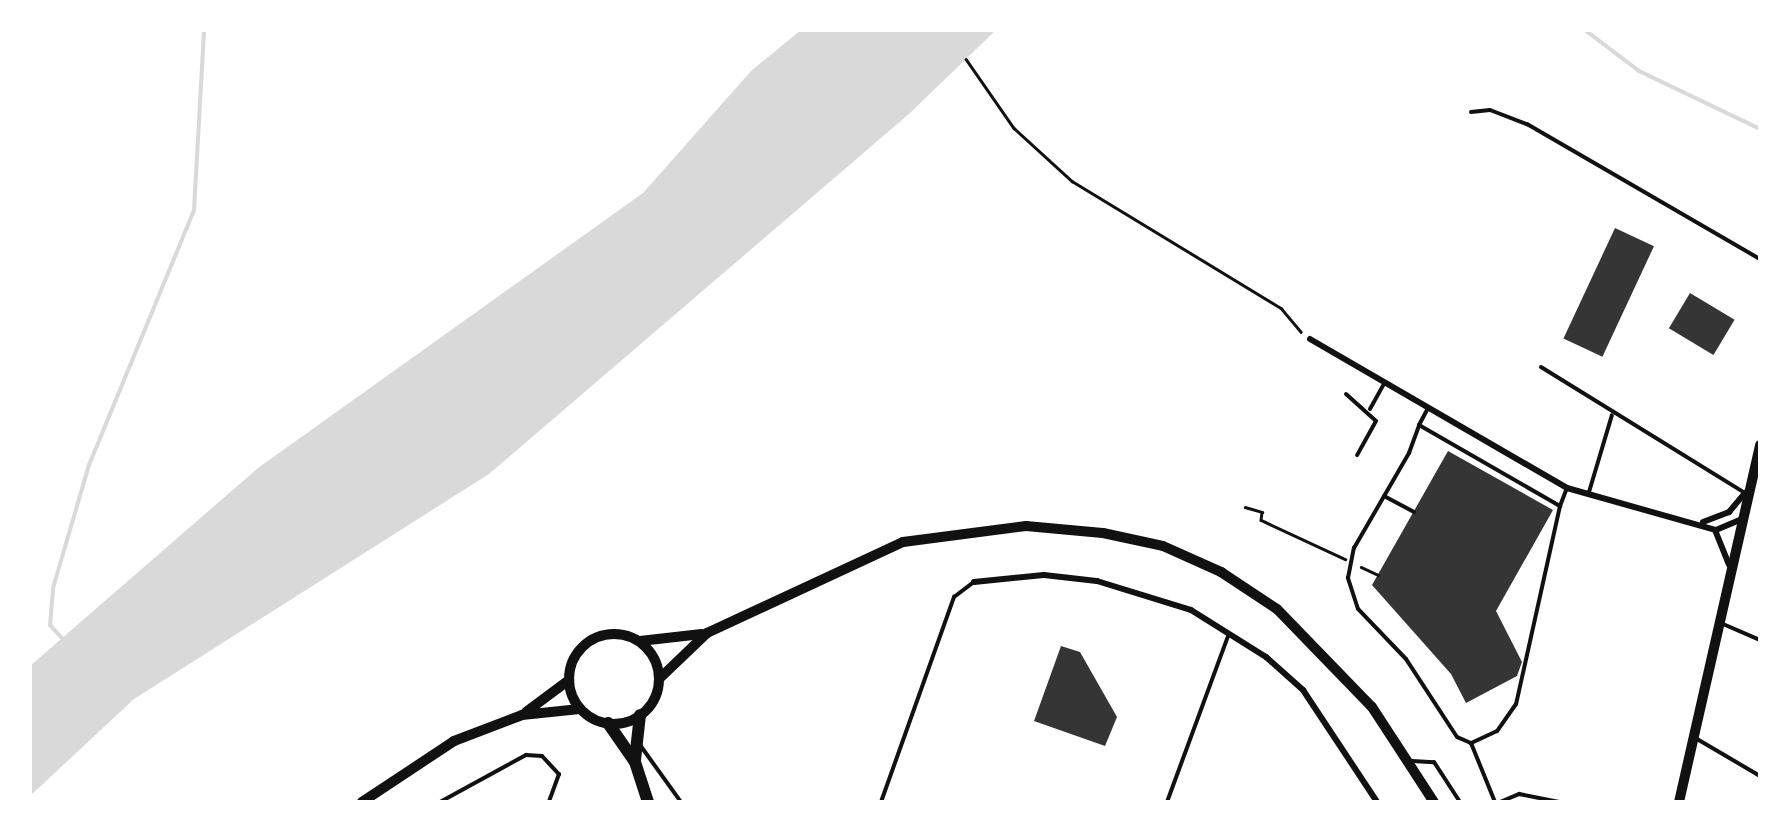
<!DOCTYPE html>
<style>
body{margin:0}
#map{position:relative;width:1790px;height:832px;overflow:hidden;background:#fff;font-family:Figtree,sans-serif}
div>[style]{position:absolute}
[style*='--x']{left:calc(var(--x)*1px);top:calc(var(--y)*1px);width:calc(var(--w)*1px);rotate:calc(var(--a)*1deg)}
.water>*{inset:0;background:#d9d9d9}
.stream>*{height:4px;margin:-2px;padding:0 2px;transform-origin:2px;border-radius:2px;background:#d9d9d9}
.building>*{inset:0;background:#353535;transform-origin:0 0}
.path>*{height:2.5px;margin:-1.25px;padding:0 1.25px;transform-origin:1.25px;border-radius:1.25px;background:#111}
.service>*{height:4px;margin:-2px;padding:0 2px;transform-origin:2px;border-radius:2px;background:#111}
.minor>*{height:6px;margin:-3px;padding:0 3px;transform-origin:3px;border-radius:3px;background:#111}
.secondary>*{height:10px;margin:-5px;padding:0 5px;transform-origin:5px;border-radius:5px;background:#111}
.secondary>.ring{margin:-5px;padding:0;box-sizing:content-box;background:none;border:10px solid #111;border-radius:50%}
.motorway>*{height:12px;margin:-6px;padding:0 6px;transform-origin:6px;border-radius:6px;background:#111}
span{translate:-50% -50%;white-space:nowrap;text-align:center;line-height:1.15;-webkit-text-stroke:10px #fff;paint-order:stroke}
.frame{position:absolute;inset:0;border:32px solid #fff;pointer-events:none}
</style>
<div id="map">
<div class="water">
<i style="clip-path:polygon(801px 30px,996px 30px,910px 113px,489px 474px,134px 699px,30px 796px,30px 666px,258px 468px,643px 193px,751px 71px)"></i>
</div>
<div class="stream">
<i style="--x:1585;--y:30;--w:68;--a:37.2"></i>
<i style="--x:1639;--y:71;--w:134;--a:25.6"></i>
<i style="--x:62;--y:638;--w:18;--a:-133"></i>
<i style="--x:50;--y:625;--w:37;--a:-85"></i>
<i style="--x:53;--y:588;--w:128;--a:-73.7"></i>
<i style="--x:89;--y:465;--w:276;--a:-67.6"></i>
<i style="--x:194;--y:210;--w:180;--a:-86.8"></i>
</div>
<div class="building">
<i style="left:1615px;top:228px;width:43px;height:122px;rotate:25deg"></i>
<i style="left:1690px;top:293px;width:52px;height:41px;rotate:31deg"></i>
<i style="clip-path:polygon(1448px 451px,1553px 510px,1496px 611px,1522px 662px,1517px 676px,1466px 703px,1451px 674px,1372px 585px)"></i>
<i style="clip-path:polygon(1061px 646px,1080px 652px,1117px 717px,1105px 746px,1034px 721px)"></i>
</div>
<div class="path">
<i style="--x:966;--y:59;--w:84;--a:55.2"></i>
<i style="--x:1014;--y:128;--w:79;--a:42.4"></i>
<i style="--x:1072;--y:181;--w:245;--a:31.3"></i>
<i style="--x:1281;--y:308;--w:31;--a:50"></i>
<i style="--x:1245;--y:507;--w:18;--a:16"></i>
<i style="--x:1262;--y:512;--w:8;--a:97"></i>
<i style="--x:1261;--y:520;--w:93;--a:24.9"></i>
<i style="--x:1361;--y:567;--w:19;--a:25"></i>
</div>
<div class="service">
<i style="--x:1471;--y:112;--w:19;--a:-6"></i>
<i style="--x:1490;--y:110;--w:40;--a:21"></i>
<i style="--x:1527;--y:124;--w:269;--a:30.1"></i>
<i style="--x:1541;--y:367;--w:240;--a:31.7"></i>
<i style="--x:1346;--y:394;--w:40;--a:42"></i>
<i style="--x:1376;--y:421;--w:39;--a:119"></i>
<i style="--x:1370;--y:409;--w:31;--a:-61"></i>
<i style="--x:1419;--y:425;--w:163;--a:29.9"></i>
<i style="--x:1560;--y:506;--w:203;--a:102.5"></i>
<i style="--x:1516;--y:704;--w:33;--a:125"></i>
<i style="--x:1497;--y:731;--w:29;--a:155"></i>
<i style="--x:1471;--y:743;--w:15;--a:-157"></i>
<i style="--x:1457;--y:737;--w:93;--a:-123.2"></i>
<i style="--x:1406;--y:659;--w:69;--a:-133.8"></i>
<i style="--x:1358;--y:609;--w:33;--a:-108"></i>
<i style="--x:1348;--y:578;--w:31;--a:-79"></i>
<i style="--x:1354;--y:548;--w:110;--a:-59.9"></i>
<i style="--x:1409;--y:453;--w:30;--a:-70"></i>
<i style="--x:1419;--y:425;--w:17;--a:-62"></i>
<i style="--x:1589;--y:492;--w:80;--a:-73.4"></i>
<i style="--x:1384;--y:496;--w:34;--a:28"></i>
<i style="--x:1560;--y:506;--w:19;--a:-69"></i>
<i style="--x:1723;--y:624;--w:40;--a:23.4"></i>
<i style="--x:1697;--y:739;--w:73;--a:30.4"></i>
<i style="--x:1471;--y:743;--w:64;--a:67.9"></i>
<i style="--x:640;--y:745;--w:70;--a:54.3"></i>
<i style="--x:1412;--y:761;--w:22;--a:3"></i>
<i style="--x:1434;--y:762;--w:48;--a:57"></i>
<i style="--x:440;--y:802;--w:98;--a:-28.7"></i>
<i style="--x:526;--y:755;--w:16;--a:4"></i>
<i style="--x:542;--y:756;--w:25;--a:47"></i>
<i style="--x:559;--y:774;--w:30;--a:110"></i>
<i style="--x:881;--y:802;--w:218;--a:-70.4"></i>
<i style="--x:954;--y:597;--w:25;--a:-37"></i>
<i style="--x:1167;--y:802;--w:177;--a:-69.8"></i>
<i style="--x:1500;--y:802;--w:21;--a:-23"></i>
<i style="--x:1519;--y:794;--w:41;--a:11.3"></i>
</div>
<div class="minor">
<i style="--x:1310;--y:339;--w:297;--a:30.1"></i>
<i style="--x:1567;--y:488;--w:154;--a:15.8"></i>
<i style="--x:1715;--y:530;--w:37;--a:68"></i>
<i style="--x:1703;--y:522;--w:28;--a:-21"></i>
<i style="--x:1729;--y:512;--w:25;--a:-50"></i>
<i style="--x:1716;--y:530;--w:25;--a:-23"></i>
<i style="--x:974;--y:582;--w:70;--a:-5.7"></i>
<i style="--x:1044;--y:575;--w:53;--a:6.5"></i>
<i style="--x:1097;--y:581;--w:98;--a:17.1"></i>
<i style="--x:1191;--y:610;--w:89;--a:32.1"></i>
<i style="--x:1266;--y:657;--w:50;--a:41.7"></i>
<i style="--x:1303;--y:690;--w:134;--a:56.5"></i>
</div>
<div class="secondary">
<i class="ring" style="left:569px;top:634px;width:80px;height:80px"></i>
<i style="--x:640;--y:641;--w:62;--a:-6.4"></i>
<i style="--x:659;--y:679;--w:66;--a:-43.8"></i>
<i style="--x:707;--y:633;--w:216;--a:-24.9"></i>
<i style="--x:903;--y:542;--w:124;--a:-7.4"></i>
<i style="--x:1026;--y:526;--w:77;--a:5.2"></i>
<i style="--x:1103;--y:533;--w:61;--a:12.2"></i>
<i style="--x:1163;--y:546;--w:64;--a:24.1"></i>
<i style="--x:1221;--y:572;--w:67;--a:33.5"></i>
<i style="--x:1277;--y:609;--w:136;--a:45.9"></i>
<i style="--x:1372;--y:707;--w:113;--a:56.9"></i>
<i style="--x:526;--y:712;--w:54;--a:-36.7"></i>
<i style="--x:362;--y:802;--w:110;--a:-33.5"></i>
<i style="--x:454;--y:741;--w:73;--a:-20.9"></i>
<i style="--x:522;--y:715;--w:58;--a:-5.9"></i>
<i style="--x:1679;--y:802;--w:366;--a:-77.2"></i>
</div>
<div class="motorway">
<i style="--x:608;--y:723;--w:47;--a:55.3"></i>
<i style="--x:635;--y:762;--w:42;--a:72"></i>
<i style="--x:635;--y:760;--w:45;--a:-83.7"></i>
</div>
<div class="frame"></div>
</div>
